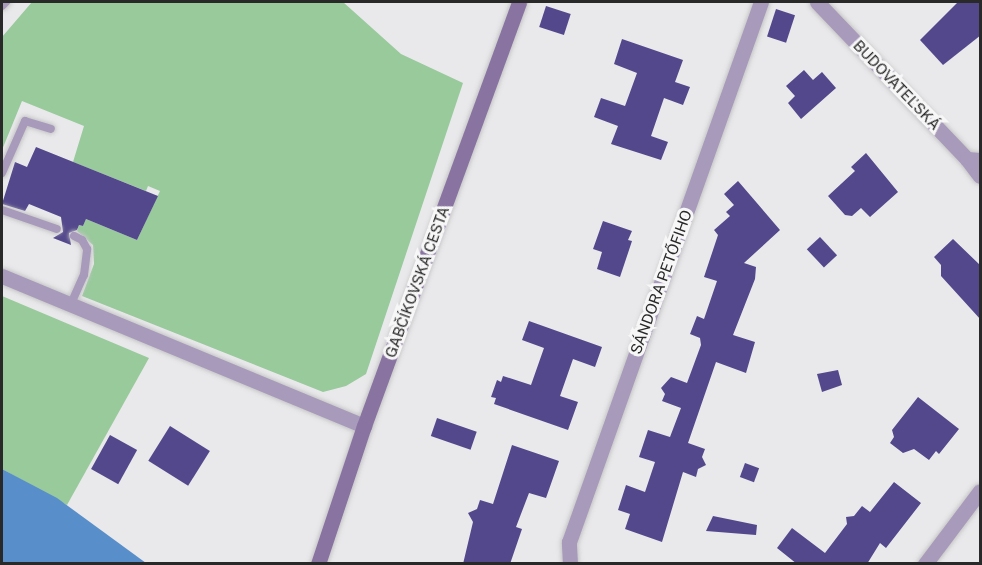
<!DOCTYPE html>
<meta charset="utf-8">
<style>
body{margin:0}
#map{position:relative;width:982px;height:565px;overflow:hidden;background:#e9e9eb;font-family:"Public Sans",sans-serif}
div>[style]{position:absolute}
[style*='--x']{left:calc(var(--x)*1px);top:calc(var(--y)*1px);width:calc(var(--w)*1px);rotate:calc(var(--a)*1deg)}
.green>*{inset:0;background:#98ca9b}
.water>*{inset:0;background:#588eca}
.building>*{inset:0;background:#53488b;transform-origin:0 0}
.roads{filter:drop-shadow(0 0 2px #c6c6c8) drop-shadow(0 0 2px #c6c6c8)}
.service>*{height:8px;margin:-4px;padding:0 4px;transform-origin:4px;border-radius:4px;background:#a89aba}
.minor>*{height:15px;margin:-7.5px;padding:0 7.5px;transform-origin:7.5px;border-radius:7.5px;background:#a89aba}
.secondary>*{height:15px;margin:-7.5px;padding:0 7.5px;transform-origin:7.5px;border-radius:7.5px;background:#8873a1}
span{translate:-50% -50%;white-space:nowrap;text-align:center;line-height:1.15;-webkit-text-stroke:6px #f7f7f8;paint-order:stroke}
.street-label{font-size:15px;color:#292929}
.frame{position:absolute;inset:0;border:3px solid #292929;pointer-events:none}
</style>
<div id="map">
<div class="green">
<i style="clip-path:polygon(32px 2px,343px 2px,401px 54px,463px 83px,366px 374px,346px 386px,323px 392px,82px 296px,94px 264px,93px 245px,77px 231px,79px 225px,83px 226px,86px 219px,137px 240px,160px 191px,148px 186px,146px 191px,73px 162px,84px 126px,22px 101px,2px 150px,2px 37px)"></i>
<i style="clip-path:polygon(2px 296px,149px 358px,67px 505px,2px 469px)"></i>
</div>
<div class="water">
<i style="clip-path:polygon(2px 469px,57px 498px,146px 563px,2px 563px)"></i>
</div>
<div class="building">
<i style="clip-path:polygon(958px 2px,981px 2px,981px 35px,943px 65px,920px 40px)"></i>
<i style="left:546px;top:6px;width:26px;height:22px;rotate:18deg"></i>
<i style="left:776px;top:9px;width:20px;height:29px;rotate:18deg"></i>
<i style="clip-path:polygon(622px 39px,683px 60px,675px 82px,690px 87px,683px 105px,664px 98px,651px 136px,668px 142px,661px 160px,611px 144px,618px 126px,594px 117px,601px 98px,625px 106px,637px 73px,614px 64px)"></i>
<i style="clip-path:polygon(804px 70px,813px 80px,822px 72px,836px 88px,801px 119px,788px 103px,795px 96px,786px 86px)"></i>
<i style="clip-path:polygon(36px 147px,158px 196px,137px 240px,86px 219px,83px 226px,79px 225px,77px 230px,69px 233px,71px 245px,53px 238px,63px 232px,61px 217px,29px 204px,25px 211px,2px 204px,15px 162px,27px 167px)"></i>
<i style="clip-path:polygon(866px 153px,898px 192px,870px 217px,861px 208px,852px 216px,845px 215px,828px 196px,855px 171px,851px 167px)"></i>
<i style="clip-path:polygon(738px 181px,780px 230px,744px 263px,756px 267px,755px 279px,733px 335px,755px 342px,746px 373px,716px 362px,688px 443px,705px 449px,702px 457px,706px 465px,698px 469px,696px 477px,683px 472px,662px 542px,625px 529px,630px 514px,618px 510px,626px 485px,645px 492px,655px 462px,639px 457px,648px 430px,670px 437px,681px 408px,662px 401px,665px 394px,661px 388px,671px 377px,687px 383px,701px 345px,700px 338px,690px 334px,697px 316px,704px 319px,717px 281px,704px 277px,718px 235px,714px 230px,730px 216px,726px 212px,734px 205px,724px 194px)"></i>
<i style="clip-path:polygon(603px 221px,632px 231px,628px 240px,632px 241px,620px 277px,597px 269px,602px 252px,593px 249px)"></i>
<i style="left:820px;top:237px;width:25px;height:18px;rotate:47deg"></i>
<i style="clip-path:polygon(953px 239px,981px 266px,981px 320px,941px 276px,941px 265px,934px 257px)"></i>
<i style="clip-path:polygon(529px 321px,602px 347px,595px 367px,573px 359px,560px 396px,578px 402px,568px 430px,494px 404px,496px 398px,491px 397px,497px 380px,501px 382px,503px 376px,531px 385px,544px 348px,522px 340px)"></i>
<i style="clip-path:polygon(838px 370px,842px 385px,822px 392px,817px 374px)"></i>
<i style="clip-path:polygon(918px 397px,959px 429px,939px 454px,936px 451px,929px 460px,914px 449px,903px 453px,890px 443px,894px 437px,892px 430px)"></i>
<i style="left:437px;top:418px;width:42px;height:19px;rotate:19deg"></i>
<i style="left:170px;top:426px;width:47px;height:41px;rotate:32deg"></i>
<i style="left:110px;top:435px;width:31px;height:39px;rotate:29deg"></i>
<i style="clip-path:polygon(512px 445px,559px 461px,546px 498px,529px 493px,516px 527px,522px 529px,510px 564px,463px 564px,473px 522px,468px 513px,477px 509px,480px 500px,493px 504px)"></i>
<i style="left:745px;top:463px;width:15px;height:15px;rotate:20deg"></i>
<i style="clip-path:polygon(894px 482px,921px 503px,886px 548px,880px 543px,867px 564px,797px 564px,777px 548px,792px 528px,825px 553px,847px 524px,846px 517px,854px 516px,862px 506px,870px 512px)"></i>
<i style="clip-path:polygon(713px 516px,757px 525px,756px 535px,706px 531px)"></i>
</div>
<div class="roads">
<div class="service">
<i style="--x:2;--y:6;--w:6;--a:-45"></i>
<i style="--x:2;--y:173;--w:57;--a:-66.1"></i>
<i style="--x:25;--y:121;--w:27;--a:17"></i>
<i style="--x:2;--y:210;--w:58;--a:19.1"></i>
<i style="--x:70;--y:306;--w:34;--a:-66"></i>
<i style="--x:84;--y:275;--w:26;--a:-83"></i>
<i style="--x:87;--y:249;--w:10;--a:-119"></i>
<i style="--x:82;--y:240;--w:9;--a:-153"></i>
</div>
<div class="minor">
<i style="--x:817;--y:2;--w:217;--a:46.3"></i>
<i style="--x:967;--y:159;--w:13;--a:4"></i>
<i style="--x:967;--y:159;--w:21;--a:53"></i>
<i style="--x:2;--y:276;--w:392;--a:22.5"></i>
<i style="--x:570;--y:564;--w:22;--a:-93"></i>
<i style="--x:569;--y:542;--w:573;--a:-70.43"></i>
<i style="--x:925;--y:564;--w:91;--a:-53"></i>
</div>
<div class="secondary">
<i style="--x:318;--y:564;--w:145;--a:-71.6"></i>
<i style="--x:364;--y:426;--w:451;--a:-69.9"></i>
</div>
</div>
<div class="street-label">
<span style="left:897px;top:85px;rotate:46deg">BUDOVATEĽSKÁ</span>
<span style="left:417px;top:282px;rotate:-70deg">GABČÍKOVSKÁ CESTA</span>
<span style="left:661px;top:282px;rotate:-70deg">SÁNDORA PETŐFIHO</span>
</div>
<div class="frame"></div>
</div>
